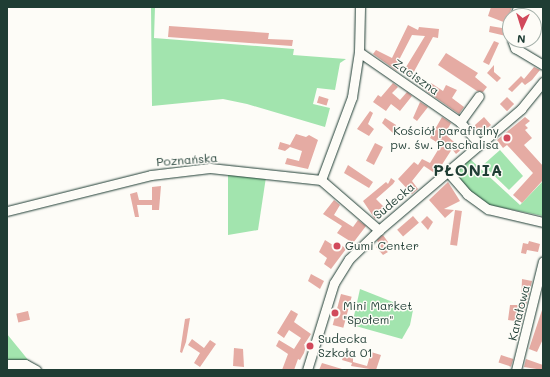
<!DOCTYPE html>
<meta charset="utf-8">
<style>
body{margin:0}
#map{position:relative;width:550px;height:377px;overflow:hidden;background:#fdfcf7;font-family:Mali,sans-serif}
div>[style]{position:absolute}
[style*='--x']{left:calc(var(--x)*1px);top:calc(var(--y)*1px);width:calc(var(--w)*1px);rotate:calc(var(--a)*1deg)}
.green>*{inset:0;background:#a2e4ae}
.building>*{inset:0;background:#e5aba3;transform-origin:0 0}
.roads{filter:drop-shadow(0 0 1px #1f3d34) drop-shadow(0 0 1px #1f3d34)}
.minor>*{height:9px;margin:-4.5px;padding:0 4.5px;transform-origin:4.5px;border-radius:4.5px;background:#fdfcf7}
.dots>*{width:11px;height:11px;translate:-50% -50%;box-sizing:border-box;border:2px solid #fdfcf7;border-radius:50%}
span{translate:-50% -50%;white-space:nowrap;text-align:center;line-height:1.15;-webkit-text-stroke:3px #fdfcf7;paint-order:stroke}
.street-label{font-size:12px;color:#1f3d34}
.poi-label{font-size:12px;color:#1f3d34}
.right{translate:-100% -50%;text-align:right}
.left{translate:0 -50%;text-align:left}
.district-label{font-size:16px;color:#1f3d34;font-weight:700;letter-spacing:1px}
.frame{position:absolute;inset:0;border:8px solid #1f3d34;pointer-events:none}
.north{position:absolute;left:502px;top:8px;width:40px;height:40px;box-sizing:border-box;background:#fdfcf7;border:1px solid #a4b0a9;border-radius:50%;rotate:184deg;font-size:11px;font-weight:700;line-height:16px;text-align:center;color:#1f3d34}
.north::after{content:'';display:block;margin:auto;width:14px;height:18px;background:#d1495b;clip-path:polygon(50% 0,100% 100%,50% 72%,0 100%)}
</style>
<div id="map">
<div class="green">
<i style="clip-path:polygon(151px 7px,155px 7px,154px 38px,294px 49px,293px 55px,346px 59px,340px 63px,335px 90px,317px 88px,313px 104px,330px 108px,325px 127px,247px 104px,223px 99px,152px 106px)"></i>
<i style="clip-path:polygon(500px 150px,523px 176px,509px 190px,483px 165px)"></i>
<i style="clip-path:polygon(470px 159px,520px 205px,543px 181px,543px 216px,489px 205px,475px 197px,455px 173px)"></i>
<i style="clip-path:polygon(228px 173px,266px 177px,258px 230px,228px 235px)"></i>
<i style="clip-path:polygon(360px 289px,413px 310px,410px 325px,402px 339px,352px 325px)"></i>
<i style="clip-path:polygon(7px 334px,29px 361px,7px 360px)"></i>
</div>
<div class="building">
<i style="clip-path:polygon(491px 7px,512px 7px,506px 23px,488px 16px)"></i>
<i style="clip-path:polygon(408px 25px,418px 30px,419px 27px,439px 29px,438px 38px,433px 37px,411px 77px,403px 72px,425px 36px,412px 35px,399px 60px,400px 65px,397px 71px,373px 54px,376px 50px,392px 58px)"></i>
<i style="clip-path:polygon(169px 26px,269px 33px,268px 39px,293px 40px,292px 46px,168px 37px)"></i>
<i style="clip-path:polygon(490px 26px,508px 29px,506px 36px,489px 32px)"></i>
<i style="clip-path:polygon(494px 41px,499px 43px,489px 65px,483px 62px)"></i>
<i style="clip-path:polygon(446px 53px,478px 73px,475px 77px,487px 87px,483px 92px,477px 91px,438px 65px)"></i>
<i style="clip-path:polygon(494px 65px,494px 72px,501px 78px,497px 82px,487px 73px)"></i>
<i style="clip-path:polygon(534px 67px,540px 70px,532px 80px,525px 85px,522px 82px,512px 92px,508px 89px,521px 76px,524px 79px)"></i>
<i style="clip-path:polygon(393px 83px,398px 87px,392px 93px,400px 100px,407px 92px,412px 96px,400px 111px,391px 104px,386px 111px,373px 102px,378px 95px,381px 97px)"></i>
<i style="clip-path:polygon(431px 83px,443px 91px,446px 85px,457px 90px,452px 98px,464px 107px,459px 114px,426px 91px)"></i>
<i style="left:319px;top:96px;width:10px;height:7px;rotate:17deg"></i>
<i style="left:507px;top:97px;width:10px;height:10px;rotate:45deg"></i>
<i style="clip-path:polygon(420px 102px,428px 107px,417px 121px,413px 118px)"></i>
<i style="clip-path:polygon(370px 111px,373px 113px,368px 124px,374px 129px,369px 136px,357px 129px)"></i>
<i style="clip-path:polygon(442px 117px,451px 123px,445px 134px,462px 149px,456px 154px,452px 149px,436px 174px,424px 166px,412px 181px,418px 189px,412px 194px,398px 179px,414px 162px,418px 165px,422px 159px,430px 163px,441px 145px,430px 138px)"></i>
<i style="clip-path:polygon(484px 117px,491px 125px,482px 133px,480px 130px,477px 132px,475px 125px)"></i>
<i style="clip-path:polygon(525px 117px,530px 121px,525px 125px,528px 128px,525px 130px,532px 138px,524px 145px,543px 166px,543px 180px,522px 203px,513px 195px,533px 173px,507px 145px,503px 148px,497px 140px)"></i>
<i style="clip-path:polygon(385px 118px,396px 125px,393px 133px,382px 123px)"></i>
<i style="clip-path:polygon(296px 134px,306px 137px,309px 135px,318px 140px,308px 169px,285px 164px,287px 158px,299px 161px,302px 151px,290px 147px,285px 151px,278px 149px,280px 142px,290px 145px)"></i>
<i style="left:375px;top:143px;width:9px;height:20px;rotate:27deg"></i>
<i style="clip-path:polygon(348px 165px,373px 182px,369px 188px,344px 173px)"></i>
<i style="clip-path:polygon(391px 178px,395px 181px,393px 184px,376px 199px,385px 208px,375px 219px,363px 201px,386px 182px,388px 184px)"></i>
<i style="clip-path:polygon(448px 182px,460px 201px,444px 209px,454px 210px,445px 218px,429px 200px)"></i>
<i style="clip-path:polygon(161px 186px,159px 210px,152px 210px,152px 205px,137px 205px,139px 217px,135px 217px,130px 194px,137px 192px,139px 200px,152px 200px,152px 187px)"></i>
<i style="clip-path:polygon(334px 200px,340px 205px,334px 215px,353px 227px,358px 220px,366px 226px,353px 243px,337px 233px,342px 226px,323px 214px)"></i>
<i style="left:455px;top:210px;width:7px;height:35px;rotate:8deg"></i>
<i style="left:413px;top:216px;width:9px;height:21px;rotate:49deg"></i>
<i style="clip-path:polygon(427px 216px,433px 222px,428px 230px,421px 222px)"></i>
<i style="clip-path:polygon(383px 235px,388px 242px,383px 247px,388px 252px,383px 255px,376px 247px,379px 245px,377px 240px)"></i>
<i style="clip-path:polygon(325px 240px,336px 247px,339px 243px,346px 249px,331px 269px,324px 264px,327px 258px,319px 252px)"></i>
<i style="clip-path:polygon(529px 241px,540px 244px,538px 252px,527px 250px,526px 254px,521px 253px,523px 243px,528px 244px)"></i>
<i style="clip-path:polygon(311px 274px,324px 281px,320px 289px,308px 281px)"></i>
<i style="clip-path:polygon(522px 279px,532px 281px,520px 329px,515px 328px,515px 321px,508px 320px,510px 305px,521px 305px)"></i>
<i style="left:341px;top:294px;width:11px;height:32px;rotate:15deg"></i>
<i style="clip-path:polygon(291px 310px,298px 314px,294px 322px,311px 334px,304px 345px,306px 346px,304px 353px,300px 360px,298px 359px,294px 370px,282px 370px,288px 354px,276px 346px,279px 340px,294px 349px,301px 338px,289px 330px,284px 338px,277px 333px)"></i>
<i style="clip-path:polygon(542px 310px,543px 339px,537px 352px,529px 349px)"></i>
<i style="left:28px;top:311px;width:9px;height:12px;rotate:77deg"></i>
<i style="clip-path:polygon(190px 318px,186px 342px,182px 353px,180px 352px,185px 319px)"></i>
<i style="clip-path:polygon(192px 339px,204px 348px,210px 340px,216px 344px,200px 367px,194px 363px,200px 353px,188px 345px)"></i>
<i style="clip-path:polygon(234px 348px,243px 349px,244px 367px,233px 366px)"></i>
<i style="clip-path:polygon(345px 351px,353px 354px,353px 362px,367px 366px,371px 352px,381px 355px,376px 370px,351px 366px,352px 363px,342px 360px)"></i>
<i style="left:501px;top:355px;width:13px;height:8px;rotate:18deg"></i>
<i style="clip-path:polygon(526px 359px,543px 365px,543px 370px,524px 367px)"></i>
<i style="clip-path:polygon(322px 363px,342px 369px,342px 370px,319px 370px)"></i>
</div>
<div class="roads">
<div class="minor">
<i style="--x:515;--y:16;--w:9;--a:-72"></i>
<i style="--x:512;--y:40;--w:9;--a:69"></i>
<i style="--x:515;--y:48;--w:33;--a:31"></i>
<i style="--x:359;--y:52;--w:123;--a:34.7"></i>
<i style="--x:460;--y:122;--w:29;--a:49"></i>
<i style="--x:460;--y:122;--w:32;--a:-54"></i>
<i style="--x:448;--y:172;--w:29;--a:49"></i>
<i style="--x:467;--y:194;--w:26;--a:36"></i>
<i style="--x:488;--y:209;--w:57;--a:13.3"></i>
<i style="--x:321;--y:180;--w:89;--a:-69.5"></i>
<i style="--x:352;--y:97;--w:46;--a:-81.2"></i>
<i style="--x:359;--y:52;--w:45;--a:-88.7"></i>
<i style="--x:7;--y:211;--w:148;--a:-14"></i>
<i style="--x:151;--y:175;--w:59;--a:-6.8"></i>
<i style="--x:210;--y:168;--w:112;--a:6.2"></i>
<i style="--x:321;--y:180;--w:77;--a:40.8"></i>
<i style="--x:7;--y:364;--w:18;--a:0"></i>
<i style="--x:25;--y:364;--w:13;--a:29"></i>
<i style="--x:307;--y:370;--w:91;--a:-72.8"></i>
<i style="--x:334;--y:283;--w:28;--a:-58"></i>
<i style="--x:349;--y:259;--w:42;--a:-44"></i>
<i style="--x:379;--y:230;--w:187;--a:-40.4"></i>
<i style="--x:521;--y:109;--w:35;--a:-51"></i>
<i style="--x:516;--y:370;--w:112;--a:-76.1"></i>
</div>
</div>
<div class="dots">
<i style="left:507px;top:138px;background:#d1495b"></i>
<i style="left:337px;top:246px;background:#d1495b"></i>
<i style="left:335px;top:313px;background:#d1495b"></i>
<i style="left:310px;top:346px;background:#d1495b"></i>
</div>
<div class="street-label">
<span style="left:416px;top:77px;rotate:35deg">Zaciszna</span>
<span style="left:187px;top:160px;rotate:-4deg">Poznańska</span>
<span style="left:394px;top:201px;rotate:-40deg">Sudecka</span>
<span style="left:519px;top:313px;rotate:-76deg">Kanałowa</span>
</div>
<div class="poi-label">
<span class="right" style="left:499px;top:138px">Kościół parafialny<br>pw. św. Paschalisa</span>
<span class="left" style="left:345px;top:246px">Gumi Center</span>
<span class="left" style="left:343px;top:313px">Mini Market<br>"Społem"</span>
<span class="left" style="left:318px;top:346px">Sudecka<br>Szkoła 01</span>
</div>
<div class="district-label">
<span style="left:468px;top:170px">PŁONIA</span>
</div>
<div class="frame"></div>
<div class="north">N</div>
</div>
